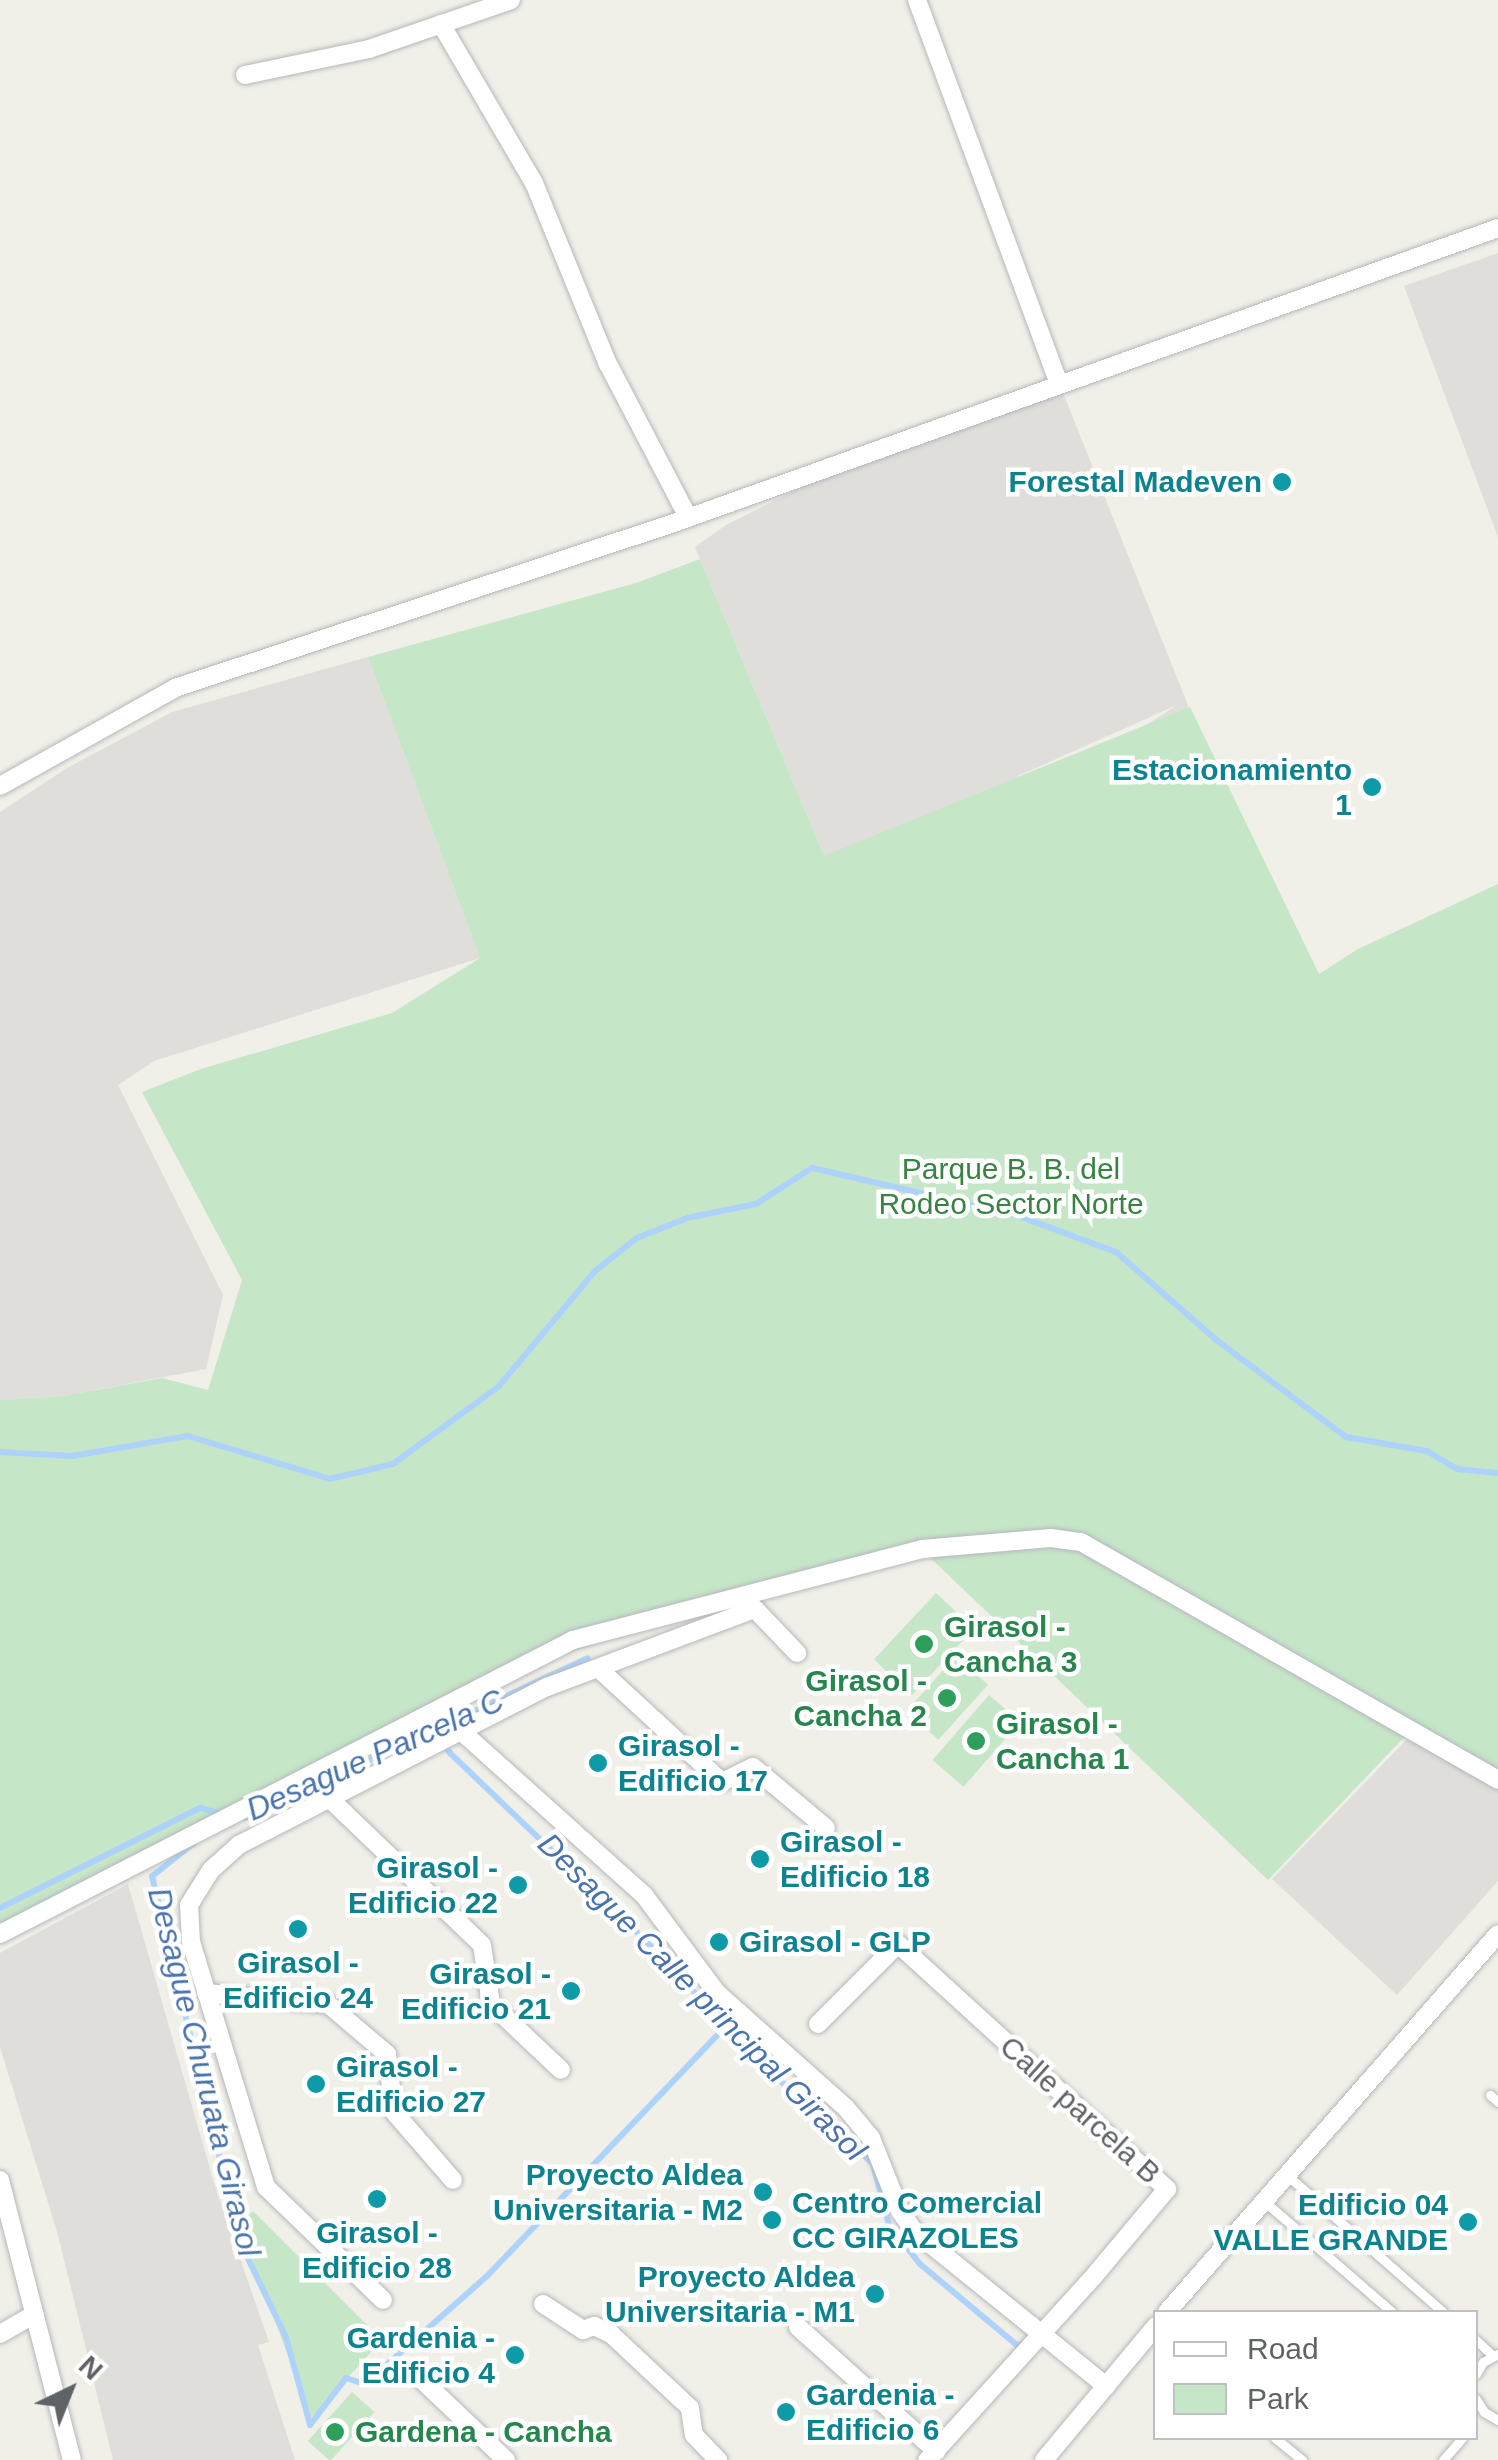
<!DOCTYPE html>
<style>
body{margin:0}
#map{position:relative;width:1498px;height:2460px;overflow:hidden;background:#f0efe8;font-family:Arial,sans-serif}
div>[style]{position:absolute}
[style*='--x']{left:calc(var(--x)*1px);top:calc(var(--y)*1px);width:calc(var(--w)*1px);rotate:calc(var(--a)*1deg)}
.industrial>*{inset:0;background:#dfdeda}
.green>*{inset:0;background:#c6e6c8;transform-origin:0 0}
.stream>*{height:6px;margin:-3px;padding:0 3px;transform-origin:3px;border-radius:3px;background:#add3fb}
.roads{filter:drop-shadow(0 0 2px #b5b7bb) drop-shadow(0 0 2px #b5b7bb)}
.lane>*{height:9px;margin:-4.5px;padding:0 4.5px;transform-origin:4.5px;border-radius:4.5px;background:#fff}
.street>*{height:18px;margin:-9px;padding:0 9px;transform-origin:9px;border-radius:9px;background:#fff}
.dots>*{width:28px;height:28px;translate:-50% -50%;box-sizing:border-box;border:5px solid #fff;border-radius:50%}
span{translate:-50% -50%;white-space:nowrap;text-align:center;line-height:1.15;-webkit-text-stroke:9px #fff;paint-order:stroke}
.culture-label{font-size:30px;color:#0d838f;font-weight:700}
.right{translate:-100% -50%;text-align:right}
.left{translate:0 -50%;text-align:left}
.park-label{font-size:30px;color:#398342}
.leisure-label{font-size:30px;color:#27864d;font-weight:700}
.street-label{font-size:30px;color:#5f6267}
.water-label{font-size:32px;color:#4973ae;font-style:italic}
.legend{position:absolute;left:1153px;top:2310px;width:325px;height:130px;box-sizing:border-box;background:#fff;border:2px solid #bfc0c2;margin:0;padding:12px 18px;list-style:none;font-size:30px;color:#5f6267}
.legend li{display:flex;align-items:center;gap:20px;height:50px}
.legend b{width:50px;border:2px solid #bfc0c2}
.north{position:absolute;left:20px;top:2340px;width:100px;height:100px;-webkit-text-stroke:8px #fff;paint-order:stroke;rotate:43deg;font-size:28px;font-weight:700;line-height:40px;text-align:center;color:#5f6267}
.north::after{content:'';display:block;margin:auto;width:35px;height:45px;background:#5f6267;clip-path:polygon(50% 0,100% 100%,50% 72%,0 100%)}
</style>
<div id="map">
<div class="industrial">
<i style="clip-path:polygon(1498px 253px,1498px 537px,1404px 286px)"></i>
<i style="clip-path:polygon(evenodd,1059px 383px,1186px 700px,1260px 913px,824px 856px,695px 547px,726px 525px,840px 468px,1059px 383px,1177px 705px,1140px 729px,1018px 777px,1018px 776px,1177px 705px)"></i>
<i style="clip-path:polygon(368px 657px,480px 958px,154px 1061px,118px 1085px,223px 1295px,206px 1369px,63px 1396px,0 1400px,0 812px,67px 768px,172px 712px)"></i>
<i style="clip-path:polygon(1412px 1734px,1498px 1786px,1498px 1881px,1397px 1995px,1272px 1879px)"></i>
<i style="clip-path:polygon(128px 1884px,215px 2186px,269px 2342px,258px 2345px,295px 2460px,113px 2460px,58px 2235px,0 2047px,0 1953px)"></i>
</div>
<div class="green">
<i style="clip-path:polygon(700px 559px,824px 856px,1190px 707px,1319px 974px,1358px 949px,1498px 884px,1498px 1780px,1411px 1730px,1268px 1880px,921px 1549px,775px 1585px,562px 1655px,0 1939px,0 1400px,63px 1396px,162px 1378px,208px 1390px,242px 1280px,142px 1092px,201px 1069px,392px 1013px,480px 958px,368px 657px,636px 583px)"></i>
<i style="left:936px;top:1593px;width:52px;height:91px;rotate:43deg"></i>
<i style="left:956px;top:1656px;width:43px;height:74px;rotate:42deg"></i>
<i style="left:989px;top:1695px;width:41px;height:86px;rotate:41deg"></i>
<i style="clip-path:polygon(253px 2211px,382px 2340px,311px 2418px,239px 2224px)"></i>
<i style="left:352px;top:2392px;width:30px;height:66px;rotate:42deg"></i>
</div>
<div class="stream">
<i style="--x:0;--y:1452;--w:72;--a:3.2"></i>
<i style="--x:72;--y:1456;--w:118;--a:-9.8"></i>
<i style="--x:188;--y:1436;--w:148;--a:16.8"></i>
<i style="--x:330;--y:1479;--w:65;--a:-13.4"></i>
<i style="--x:393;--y:1464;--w:132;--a:-36.3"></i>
<i style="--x:499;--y:1386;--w:150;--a:-50.1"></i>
<i style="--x:595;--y:1271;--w:53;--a:-38.2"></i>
<i style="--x:637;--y:1238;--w:54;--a:-21.8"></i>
<i style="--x:687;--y:1218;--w:70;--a:-11.5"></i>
<i style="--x:756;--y:1204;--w:67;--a:-32.7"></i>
<i style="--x:812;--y:1168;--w:209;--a:13"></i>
<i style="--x:1016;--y:1215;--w:107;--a:20.3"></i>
<i style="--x:1116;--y:1252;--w:132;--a:41.3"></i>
<i style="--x:1215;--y:1339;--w:164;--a:36.8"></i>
<i style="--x:1346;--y:1437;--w:82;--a:9.8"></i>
<i style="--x:1427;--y:1451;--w:35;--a:31"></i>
<i style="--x:1457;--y:1469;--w:41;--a:5.6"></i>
<i style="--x:433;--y:1729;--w:29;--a:55"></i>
<i style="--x:450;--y:1753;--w:267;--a:43.8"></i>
<i style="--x:643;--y:1938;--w:178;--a:46.6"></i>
<i style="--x:765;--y:2067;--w:145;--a:41.9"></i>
<i style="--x:873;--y:2164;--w:63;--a:75.3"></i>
<i style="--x:889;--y:2225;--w:50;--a:51.5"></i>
<i style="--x:920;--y:2264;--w:128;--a:39.9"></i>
<i style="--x:1018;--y:2346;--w:4;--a:-27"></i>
<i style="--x:245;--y:1818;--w:378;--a:-25"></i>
<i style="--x:194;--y:1843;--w:53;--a:141.8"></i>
<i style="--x:152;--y:1876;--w:376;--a:76.5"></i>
<i style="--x:240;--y:2242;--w:106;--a:64.2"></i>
<i style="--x:286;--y:2337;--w:91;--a:74.7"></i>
<i style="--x:310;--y:2425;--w:59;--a:-52.5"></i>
<i style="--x:346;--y:2378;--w:20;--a:18"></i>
<i style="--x:365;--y:2384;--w:164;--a:-41.5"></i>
<i style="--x:488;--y:2275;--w:343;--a:-46.3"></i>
<i style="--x:0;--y:1908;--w:224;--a:-26.6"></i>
<i style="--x:200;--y:1808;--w:24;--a:15"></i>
</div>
<div class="roads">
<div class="lane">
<i style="--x:1490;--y:2095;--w:11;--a:41"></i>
<i style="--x:1288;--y:2176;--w:206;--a:41.3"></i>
<i style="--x:1265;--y:2202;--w:168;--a:40.9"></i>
<i style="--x:1476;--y:2340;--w:23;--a:43"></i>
<i style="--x:1476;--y:2374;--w:14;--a:-60"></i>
<i style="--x:1483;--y:2362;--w:17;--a:-28"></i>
<i style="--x:1476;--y:2399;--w:15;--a:58"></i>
<i style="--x:1484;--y:2412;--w:16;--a:30"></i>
<i style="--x:1275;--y:2438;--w:35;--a:39"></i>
<i style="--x:1443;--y:2460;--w:29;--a:-49"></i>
</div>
<div class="street">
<i style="--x:917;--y:0;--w:408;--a:69.7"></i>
<i style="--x:441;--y:24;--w:184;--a:59.7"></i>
<i style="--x:534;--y:183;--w:196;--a:67.8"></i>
<i style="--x:608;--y:364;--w:173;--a:62.4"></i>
<i style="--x:245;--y:75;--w:127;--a:-11.8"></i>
<i style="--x:369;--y:49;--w:150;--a:-19"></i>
<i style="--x:0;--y:786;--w:201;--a:-29.2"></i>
<i style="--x:175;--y:688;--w:522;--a:-18.3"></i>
<i style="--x:671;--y:524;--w:878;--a:-19.69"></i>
<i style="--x:599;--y:1669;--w:167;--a:42.6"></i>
<i style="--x:722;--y:1782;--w:34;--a:-26"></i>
<i style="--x:753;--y:1767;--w:95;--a:39.9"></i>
<i style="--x:461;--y:1731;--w:246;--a:41.9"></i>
<i style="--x:644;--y:1895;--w:122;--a:53.3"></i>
<i style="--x:717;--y:1993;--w:173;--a:41.7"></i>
<i style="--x:846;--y:2108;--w:39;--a:50"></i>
<i style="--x:871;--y:2138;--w:79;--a:68.3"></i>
<i style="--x:900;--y:2211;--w:24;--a:55"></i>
<i style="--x:914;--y:2231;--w:247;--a:38.9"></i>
<i style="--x:331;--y:1800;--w:209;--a:43.8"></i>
<i style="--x:482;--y:1945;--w:60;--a:81.3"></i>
<i style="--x:491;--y:2004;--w:96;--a:43.3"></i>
<i style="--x:0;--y:1934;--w:644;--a:-27.16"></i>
<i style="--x:573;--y:1640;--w:361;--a:-14.6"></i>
<i style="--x:922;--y:1549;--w:129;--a:-4.9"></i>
<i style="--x:1051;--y:1538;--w:30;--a:8"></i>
<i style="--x:1081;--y:1542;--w:480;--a:29.7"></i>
<i style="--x:206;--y:1993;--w:122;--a:5.2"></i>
<i style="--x:328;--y:2004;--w:77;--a:40.3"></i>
<i style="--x:387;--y:2054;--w:58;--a:83.1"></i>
<i style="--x:394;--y:2112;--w:90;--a:49.1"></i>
<i style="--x:818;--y:2024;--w:113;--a:-45"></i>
<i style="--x:898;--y:1944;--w:364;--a:42.3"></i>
<i style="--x:1167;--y:2189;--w:114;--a:130"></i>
<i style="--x:1094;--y:2276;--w:248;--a:132.2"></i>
<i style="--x:0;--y:2180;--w:289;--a:75.6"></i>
<i style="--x:383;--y:2300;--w:163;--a:-136"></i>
<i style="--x:266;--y:2187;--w:256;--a:-107"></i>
<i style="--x:191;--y:1942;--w:37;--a:-93"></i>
<i style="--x:189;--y:1905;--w:41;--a:-57.8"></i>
<i style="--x:211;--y:1870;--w:38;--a:-42"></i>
<i style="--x:239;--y:1845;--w:346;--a:-27.2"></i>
<i style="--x:547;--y:1687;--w:222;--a:-20.6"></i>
<i style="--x:755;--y:1609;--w:61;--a:46.3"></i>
<i style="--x:543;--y:2304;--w:48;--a:33"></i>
<i style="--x:583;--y:2330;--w:12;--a:-20"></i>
<i style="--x:594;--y:2326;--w:19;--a:25"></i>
<i style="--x:611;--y:2334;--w:108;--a:43.1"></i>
<i style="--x:690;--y:2408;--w:27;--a:82"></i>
<i style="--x:694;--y:2435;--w:35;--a:46"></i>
<i style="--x:1167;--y:2312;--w:502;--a:-48.79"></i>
<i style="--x:798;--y:2327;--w:186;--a:41.9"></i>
<i style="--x:0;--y:2334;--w:40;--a:-29.7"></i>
<i style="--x:423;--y:2381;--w:115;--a:43.6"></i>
<i style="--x:1044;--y:2460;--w:175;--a:-50.1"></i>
</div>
</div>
<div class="dots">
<i style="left:1282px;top:482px;background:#0f9aa8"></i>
<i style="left:1372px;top:787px;background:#0f9aa8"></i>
<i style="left:924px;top:1644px;background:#2e9e5b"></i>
<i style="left:947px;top:1698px;background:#2e9e5b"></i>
<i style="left:976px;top:1741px;background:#2e9e5b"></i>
<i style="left:598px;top:1763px;background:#0f9aa8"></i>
<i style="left:760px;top:1859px;background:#0f9aa8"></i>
<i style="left:518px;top:1885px;background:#0f9aa8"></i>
<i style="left:298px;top:1929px;background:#0f9aa8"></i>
<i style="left:719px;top:1942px;background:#0f9aa8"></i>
<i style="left:571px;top:1991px;background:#0f9aa8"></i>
<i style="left:316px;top:2084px;background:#0f9aa8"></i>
<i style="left:763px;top:2192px;background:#0f9aa8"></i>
<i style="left:377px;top:2199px;background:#0f9aa8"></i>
<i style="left:772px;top:2220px;background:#0f9aa8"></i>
<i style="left:1468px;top:2222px;background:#0f9aa8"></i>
<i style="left:875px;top:2294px;background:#0f9aa8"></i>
<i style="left:515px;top:2355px;background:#0f9aa8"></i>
<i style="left:786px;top:2412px;background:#0f9aa8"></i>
<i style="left:335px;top:2432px;background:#2e9e5b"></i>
</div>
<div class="culture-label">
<span class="right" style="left:1262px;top:482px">Forestal Madeven</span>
<span class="right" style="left:1352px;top:787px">Estacionamiento<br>1</span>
<span class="left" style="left:618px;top:1763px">Girasol -<br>Edificio 17</span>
<span class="left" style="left:780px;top:1859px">Girasol -<br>Edificio 18</span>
<span class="right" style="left:498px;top:1885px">Girasol -<br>Edificio 22</span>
<span class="left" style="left:739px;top:1942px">Girasol - GLP</span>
<span style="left:298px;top:1980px">Girasol -<br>Edificio 24</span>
<span class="right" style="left:551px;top:1991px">Girasol -<br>Edificio 21</span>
<span class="left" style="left:336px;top:2084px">Girasol -<br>Edificio 27</span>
<span class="right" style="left:743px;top:2192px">Proyecto Aldea<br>Universitaria - M2</span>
<span class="left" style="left:792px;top:2220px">Centro Comercial<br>CC GIRAZOLES</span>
<span class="right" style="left:1448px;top:2222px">Edificio 04<br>VALLE GRANDE</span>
<span style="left:377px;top:2250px">Girasol -<br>Edificio 28</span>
<span class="right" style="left:855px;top:2294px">Proyecto Aldea<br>Universitaria - M1</span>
<span class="right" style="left:495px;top:2355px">Gardenia -<br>Edificio 4</span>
<span class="left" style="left:806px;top:2412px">Gardenia -<br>Edificio 6</span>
</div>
<div class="park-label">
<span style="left:1011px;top:1186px">Parque B. B. del<br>Rodeo Sector Norte</span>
</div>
<div class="leisure-label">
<span class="left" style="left:944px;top:1644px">Girasol -<br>Cancha 3</span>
<span class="right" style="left:927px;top:1698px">Girasol -<br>Cancha 2</span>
<span class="left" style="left:996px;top:1741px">Girasol -<br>Cancha 1</span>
<span class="left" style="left:355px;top:2432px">Gardena - Cancha</span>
</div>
<div class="street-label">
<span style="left:1080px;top:2110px;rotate:42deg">Calle parcela B</span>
</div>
<div class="water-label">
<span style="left:375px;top:1755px;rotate:-24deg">Desague Parcela C</span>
<span style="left:702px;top:1997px;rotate:45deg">Desague Calle principal Girasol</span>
<span style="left:204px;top:2072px;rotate:76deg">Desague Churuata Girasol</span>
</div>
<ul class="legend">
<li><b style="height:12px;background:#fff"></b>Road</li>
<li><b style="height:28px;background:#c6e6c8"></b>Park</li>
</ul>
<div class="north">N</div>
</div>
